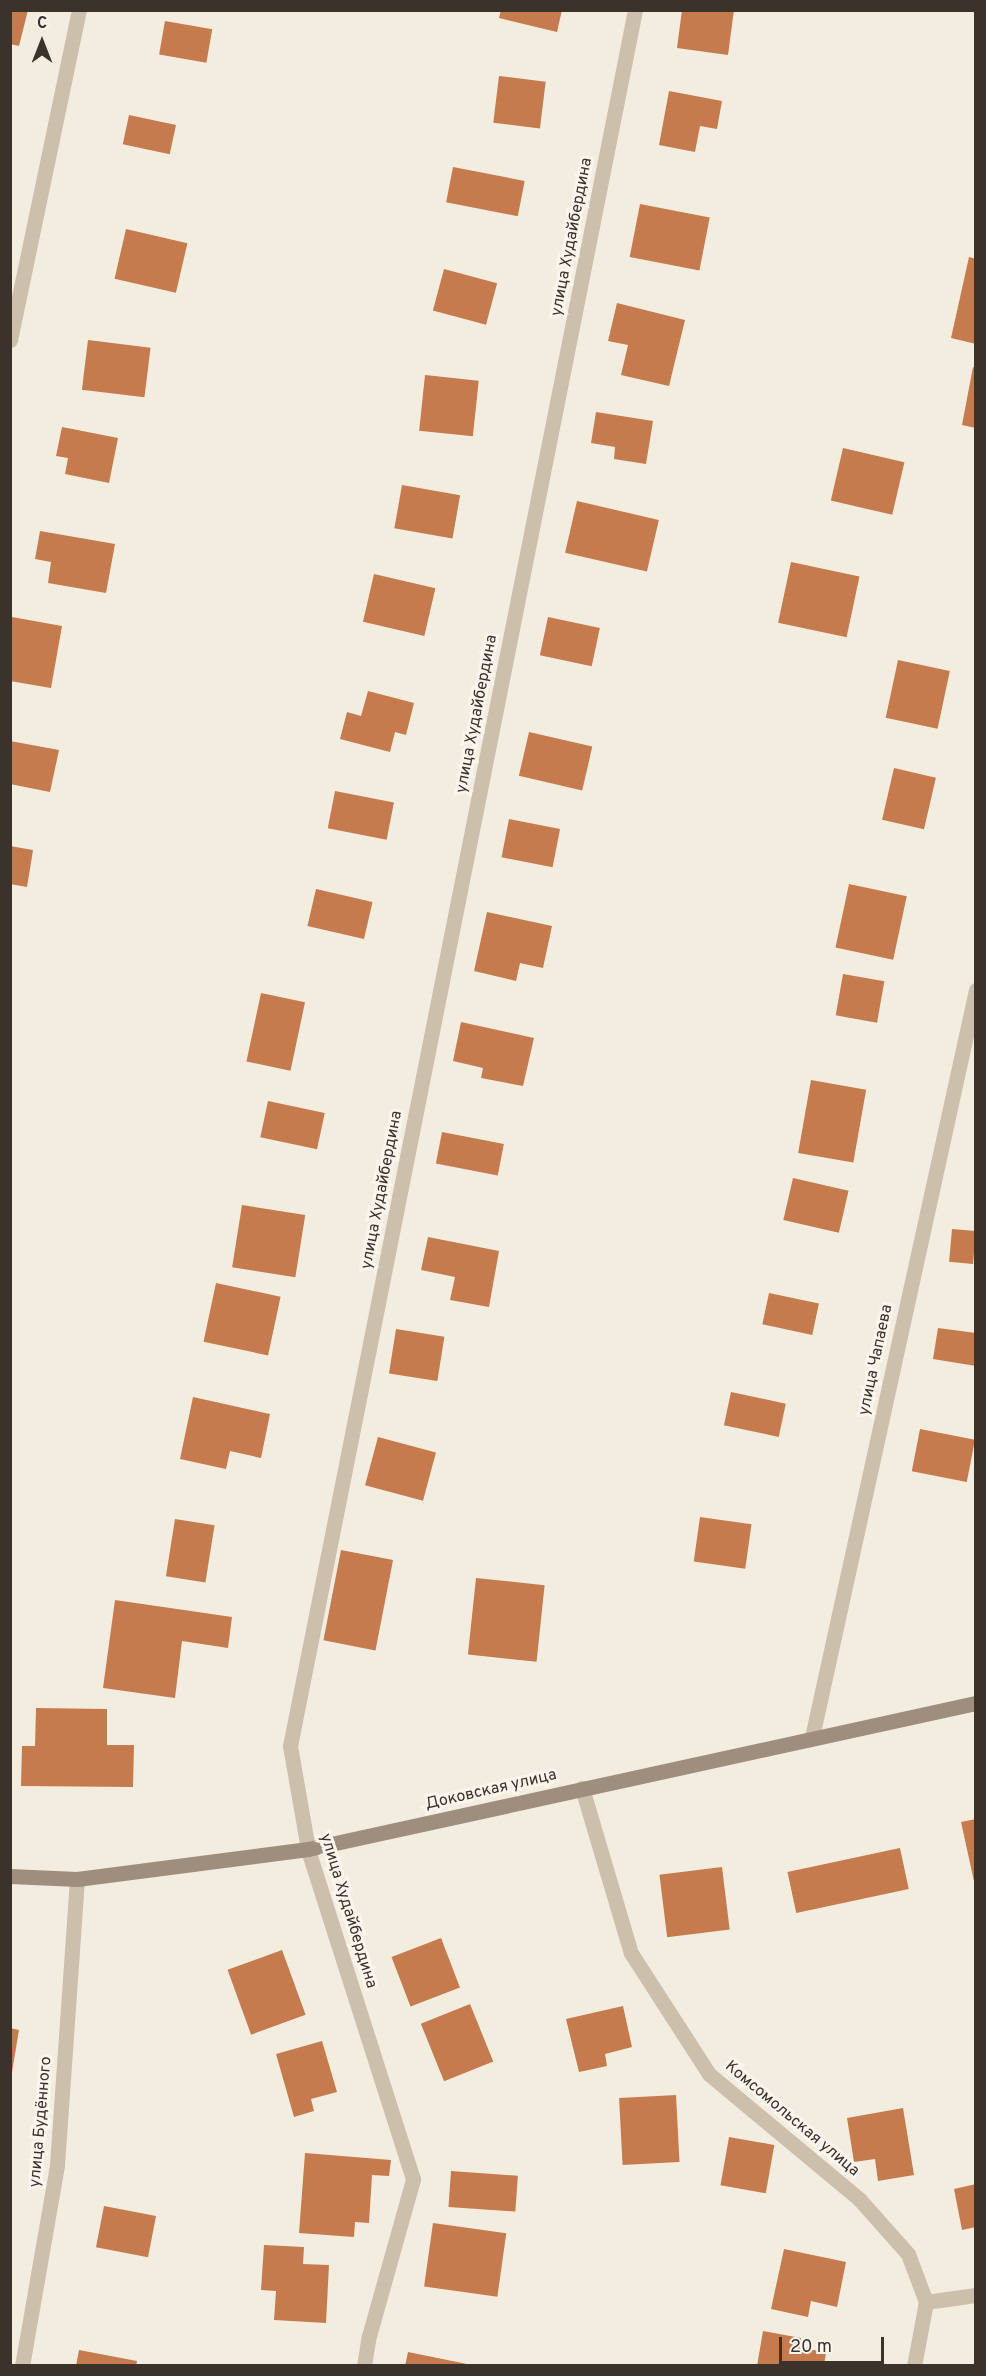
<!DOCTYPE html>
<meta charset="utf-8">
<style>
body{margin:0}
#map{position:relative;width:986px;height:2376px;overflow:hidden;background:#f3ede0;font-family:Overpass,sans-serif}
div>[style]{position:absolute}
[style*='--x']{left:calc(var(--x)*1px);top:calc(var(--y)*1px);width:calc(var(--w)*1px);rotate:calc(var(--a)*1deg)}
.building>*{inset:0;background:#c57b4d;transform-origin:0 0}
.minor>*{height:15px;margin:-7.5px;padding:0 7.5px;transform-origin:7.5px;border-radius:7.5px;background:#ccbfac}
.secondary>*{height:15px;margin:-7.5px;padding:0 7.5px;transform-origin:7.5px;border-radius:7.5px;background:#9f8e7d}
span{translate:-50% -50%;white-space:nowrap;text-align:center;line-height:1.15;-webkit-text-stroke:6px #faf6ed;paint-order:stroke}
.street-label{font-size:16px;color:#3a322b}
.frame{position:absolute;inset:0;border:12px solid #3a322b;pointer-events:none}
.north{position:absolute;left:12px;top:12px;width:60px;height:60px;-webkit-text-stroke:4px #faf6ed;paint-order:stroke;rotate:0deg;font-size:16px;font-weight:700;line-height:24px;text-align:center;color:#3a322b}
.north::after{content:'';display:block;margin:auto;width:21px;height:27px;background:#3a322b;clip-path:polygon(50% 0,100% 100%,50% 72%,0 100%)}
.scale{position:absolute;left:779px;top:2337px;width:105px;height:27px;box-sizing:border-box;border:3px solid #3a322b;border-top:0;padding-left:8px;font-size:18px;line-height:21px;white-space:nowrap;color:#3a322b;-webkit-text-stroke:4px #faf6ed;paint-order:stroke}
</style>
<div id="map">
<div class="building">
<i style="clip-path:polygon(10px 10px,28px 10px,19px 46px,10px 44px)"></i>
<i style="clip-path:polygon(501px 10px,562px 10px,557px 32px,499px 18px)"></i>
<i style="clip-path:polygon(682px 10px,734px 10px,728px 55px,677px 48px)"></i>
<i style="left:165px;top:21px;width:48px;height:34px;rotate:10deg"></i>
<i style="left:499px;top:76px;width:47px;height:47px;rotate:7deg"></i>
<i style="clip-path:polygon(669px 91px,722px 101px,717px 129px,700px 126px,695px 152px,659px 145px)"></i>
<i style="left:129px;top:115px;width:48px;height:30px;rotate:12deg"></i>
<i style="left:453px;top:167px;width:73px;height:36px;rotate:11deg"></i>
<i style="left:640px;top:204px;width:71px;height:54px;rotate:11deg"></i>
<i style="left:126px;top:229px;width:63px;height:51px;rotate:13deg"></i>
<i style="clip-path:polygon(969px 257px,976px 259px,976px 344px,951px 338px)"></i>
<i style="left:444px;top:269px;width:55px;height:43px;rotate:15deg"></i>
<i style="clip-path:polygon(617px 303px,685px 320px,669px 386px,621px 375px,628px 345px,608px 341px)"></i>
<i style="left:88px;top:340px;width:63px;height:50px;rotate:7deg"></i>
<i style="clip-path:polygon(973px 367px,976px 368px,976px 428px,962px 425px)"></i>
<i style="left:425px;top:375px;width:54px;height:56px;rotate:6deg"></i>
<i style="clip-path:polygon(596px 412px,653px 421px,646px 464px,614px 459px,615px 447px,591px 443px)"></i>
<i style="clip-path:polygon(62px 427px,118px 438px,109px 483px,65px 474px,68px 458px,56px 456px)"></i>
<i style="left:843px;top:448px;width:63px;height:54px;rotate:13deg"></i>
<i style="left:402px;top:485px;width:59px;height:44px;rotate:10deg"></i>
<i style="left:577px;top:501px;width:84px;height:53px;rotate:13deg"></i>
<i style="clip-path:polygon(40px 531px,115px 544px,106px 593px,48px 583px,51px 562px,35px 559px)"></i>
<i style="left:791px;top:562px;width:70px;height:62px;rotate:12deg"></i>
<i style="left:374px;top:574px;width:63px;height:49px;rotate:13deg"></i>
<i style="clip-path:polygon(12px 617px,62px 626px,51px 688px,10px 681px)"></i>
<i style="left:548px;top:617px;width:53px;height:39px;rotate:12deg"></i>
<i style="left:898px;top:660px;width:53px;height:59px;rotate:12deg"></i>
<i style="clip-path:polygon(368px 691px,414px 703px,406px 735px,395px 732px,390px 752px,340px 739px,347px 712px,361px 716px)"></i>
<i style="left:529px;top:732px;width:65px;height:45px;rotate:13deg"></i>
<i style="clip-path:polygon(10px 741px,59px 750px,50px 792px,10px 784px)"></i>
<i style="left:894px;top:768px;width:43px;height:53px;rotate:13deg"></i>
<i style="left:335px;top:791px;width:60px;height:38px;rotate:11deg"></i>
<i style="left:509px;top:819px;width:52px;height:39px;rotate:11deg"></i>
<i style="clip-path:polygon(10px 846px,33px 850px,27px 887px,10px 884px)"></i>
<i style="left:849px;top:884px;width:59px;height:65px;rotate:12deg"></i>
<i style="left:316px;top:889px;width:58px;height:38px;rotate:13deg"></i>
<i style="clip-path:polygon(487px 912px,552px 926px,543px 968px,520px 963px,516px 981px,474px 971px)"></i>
<i style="left:843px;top:974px;width:42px;height:42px;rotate:10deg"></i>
<i style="left:261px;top:993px;width:45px;height:70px;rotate:12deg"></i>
<i style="clip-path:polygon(461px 1022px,534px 1038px,523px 1086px,481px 1078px,483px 1068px,453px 1061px)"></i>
<i style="left:811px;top:1080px;width:56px;height:74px;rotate:10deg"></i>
<i style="left:268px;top:1101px;width:58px;height:37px;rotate:12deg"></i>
<i style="left:442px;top:1132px;width:63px;height:32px;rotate:11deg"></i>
<i style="left:793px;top:1178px;width:57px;height:43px;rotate:13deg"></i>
<i style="left:242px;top:1205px;width:64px;height:63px;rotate:9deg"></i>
<i style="left:952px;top:1229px;width:24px;height:33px;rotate:5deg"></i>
<i style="clip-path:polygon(428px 1237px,499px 1251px,489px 1307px,450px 1300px,455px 1277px,421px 1270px)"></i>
<i style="left:216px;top:1283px;width:66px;height:60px;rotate:12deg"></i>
<i style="left:769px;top:1293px;width:51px;height:32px;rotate:12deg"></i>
<i style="clip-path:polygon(938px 1328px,976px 1333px,976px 1366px,933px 1359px)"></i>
<i style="left:396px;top:1329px;width:49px;height:45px;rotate:9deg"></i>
<i style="left:731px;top:1392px;width:56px;height:34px;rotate:12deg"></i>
<i style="clip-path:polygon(193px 1397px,270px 1414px,261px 1458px,230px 1451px,226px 1469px,180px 1459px)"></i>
<i style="left:920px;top:1429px;width:56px;height:43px;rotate:11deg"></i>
<i style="left:378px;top:1437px;width:60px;height:50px;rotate:15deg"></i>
<i style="left:700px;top:1517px;width:52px;height:45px;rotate:8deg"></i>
<i style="left:175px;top:1519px;width:40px;height:58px;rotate:9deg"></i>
<i style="left:341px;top:1550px;width:53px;height:92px;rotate:11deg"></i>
<i style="left:476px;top:1578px;width:69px;height:77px;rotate:6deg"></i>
<i style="clip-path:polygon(115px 1600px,232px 1617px,228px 1648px,182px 1641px,175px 1698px,103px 1688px)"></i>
<i style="clip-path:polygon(36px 1708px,107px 1709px,107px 1745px,134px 1745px,133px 1787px,21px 1786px,22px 1746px,35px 1746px)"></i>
<i style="clip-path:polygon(976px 1819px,976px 1886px,975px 1886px,961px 1822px)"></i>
<i style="left:900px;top:1848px;width:42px;height:115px;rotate:78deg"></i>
<i style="left:722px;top:1867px;width:63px;height:63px;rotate:83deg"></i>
<i style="left:441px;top:1938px;width:53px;height:53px;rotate:69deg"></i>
<i style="left:282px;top:1950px;width:69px;height:58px;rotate:70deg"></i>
<i style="left:470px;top:2004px;width:62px;height:53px;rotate:68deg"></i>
<i style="clip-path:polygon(623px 2006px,632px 2047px,605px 2054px,607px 2066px,579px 2072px,566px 2019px)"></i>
<i style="clip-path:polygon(10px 2028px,19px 2030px,12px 2072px,10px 2072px)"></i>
<i style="clip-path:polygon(322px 2041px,337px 2092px,311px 2099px,314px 2111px,294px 2117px,276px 2054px)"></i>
<i style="left:676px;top:2095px;width:67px;height:57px;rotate:87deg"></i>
<i style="clip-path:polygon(903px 2108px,914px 2175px,878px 2181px,875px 2159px,854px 2162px,847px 2118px)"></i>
<i style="left:729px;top:2137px;width:46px;height:49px;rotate:10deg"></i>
<i style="clip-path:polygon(305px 2153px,391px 2160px,389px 2176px,372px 2175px,369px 2223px,355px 2222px,354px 2237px,299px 2233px)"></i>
<i style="left:451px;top:2171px;width:67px;height:36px;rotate:4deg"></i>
<i style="clip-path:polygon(976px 2184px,976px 2227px,962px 2230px,954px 2189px)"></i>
<i style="left:104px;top:2206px;width:53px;height:42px;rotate:11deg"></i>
<i style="left:433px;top:2223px;width:74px;height:64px;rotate:8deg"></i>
<i style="clip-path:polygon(264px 2245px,304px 2247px,303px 2264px,329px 2265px,326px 2323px,274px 2320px,276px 2291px,261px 2290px)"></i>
<i style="clip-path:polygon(784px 2249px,846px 2262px,837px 2307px,811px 2301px,808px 2317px,771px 2309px)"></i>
<i style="clip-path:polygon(763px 2331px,801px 2338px,800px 2348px,826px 2352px,824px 2366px,757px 2366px)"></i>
<i style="clip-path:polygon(79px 2350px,137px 2361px,136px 2366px,76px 2366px)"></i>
<i style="clip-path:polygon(408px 2352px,467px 2364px,467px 2366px,405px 2366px)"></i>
</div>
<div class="minor">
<i style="--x:10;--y:340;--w:337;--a:-78.2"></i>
<i style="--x:812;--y:1737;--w:765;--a:-77.62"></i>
<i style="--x:582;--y:1788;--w:172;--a:73.5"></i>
<i style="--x:631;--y:1953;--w:144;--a:57.2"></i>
<i style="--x:709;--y:2074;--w:197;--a:39.8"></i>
<i style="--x:860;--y:2200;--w:72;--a:48.4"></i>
<i style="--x:908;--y:2254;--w:51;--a:69.4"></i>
<i style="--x:926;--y:2302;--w:65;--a:100.6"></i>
<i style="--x:926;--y:2302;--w:50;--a:-8"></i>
<i style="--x:22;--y:2366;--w:204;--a:-80.1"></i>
<i style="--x:57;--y:2165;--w:287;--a:-86"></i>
<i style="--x:364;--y:2366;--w:30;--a:-81"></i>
<i style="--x:369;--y:2336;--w:163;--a:-74.3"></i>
<i style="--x:413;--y:2179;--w:346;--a:-107.7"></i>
<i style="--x:308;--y:1849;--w:105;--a:-99.9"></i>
<i style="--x:290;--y:1746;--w:1770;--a:-78.76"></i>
</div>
<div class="secondary">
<i style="--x:10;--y:1876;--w:67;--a:2.6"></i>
<i style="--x:77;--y:1879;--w:233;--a:-7.4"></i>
<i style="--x:308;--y:1849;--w:684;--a:-12.33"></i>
</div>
<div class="street-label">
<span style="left:572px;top:237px;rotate:-79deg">улица Худайбердина</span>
<span style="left:477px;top:714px;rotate:-79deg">улица Худайбердина</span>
<span style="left:382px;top:1190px;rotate:-79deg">улица Худайбердина</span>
<span style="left:876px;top:1360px;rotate:-78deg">улица Чапаева</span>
<span style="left:491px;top:1790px;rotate:-13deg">Доковская улица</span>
<span style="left:348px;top:1911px;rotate:73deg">улица Худайбердина</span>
<span style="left:792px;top:2119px;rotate:40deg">Комсомольская улица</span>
<span style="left:41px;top:2122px;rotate:-85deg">улица Будённого</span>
</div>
<div class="frame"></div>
<div class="north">С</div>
<div class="scale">20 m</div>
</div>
